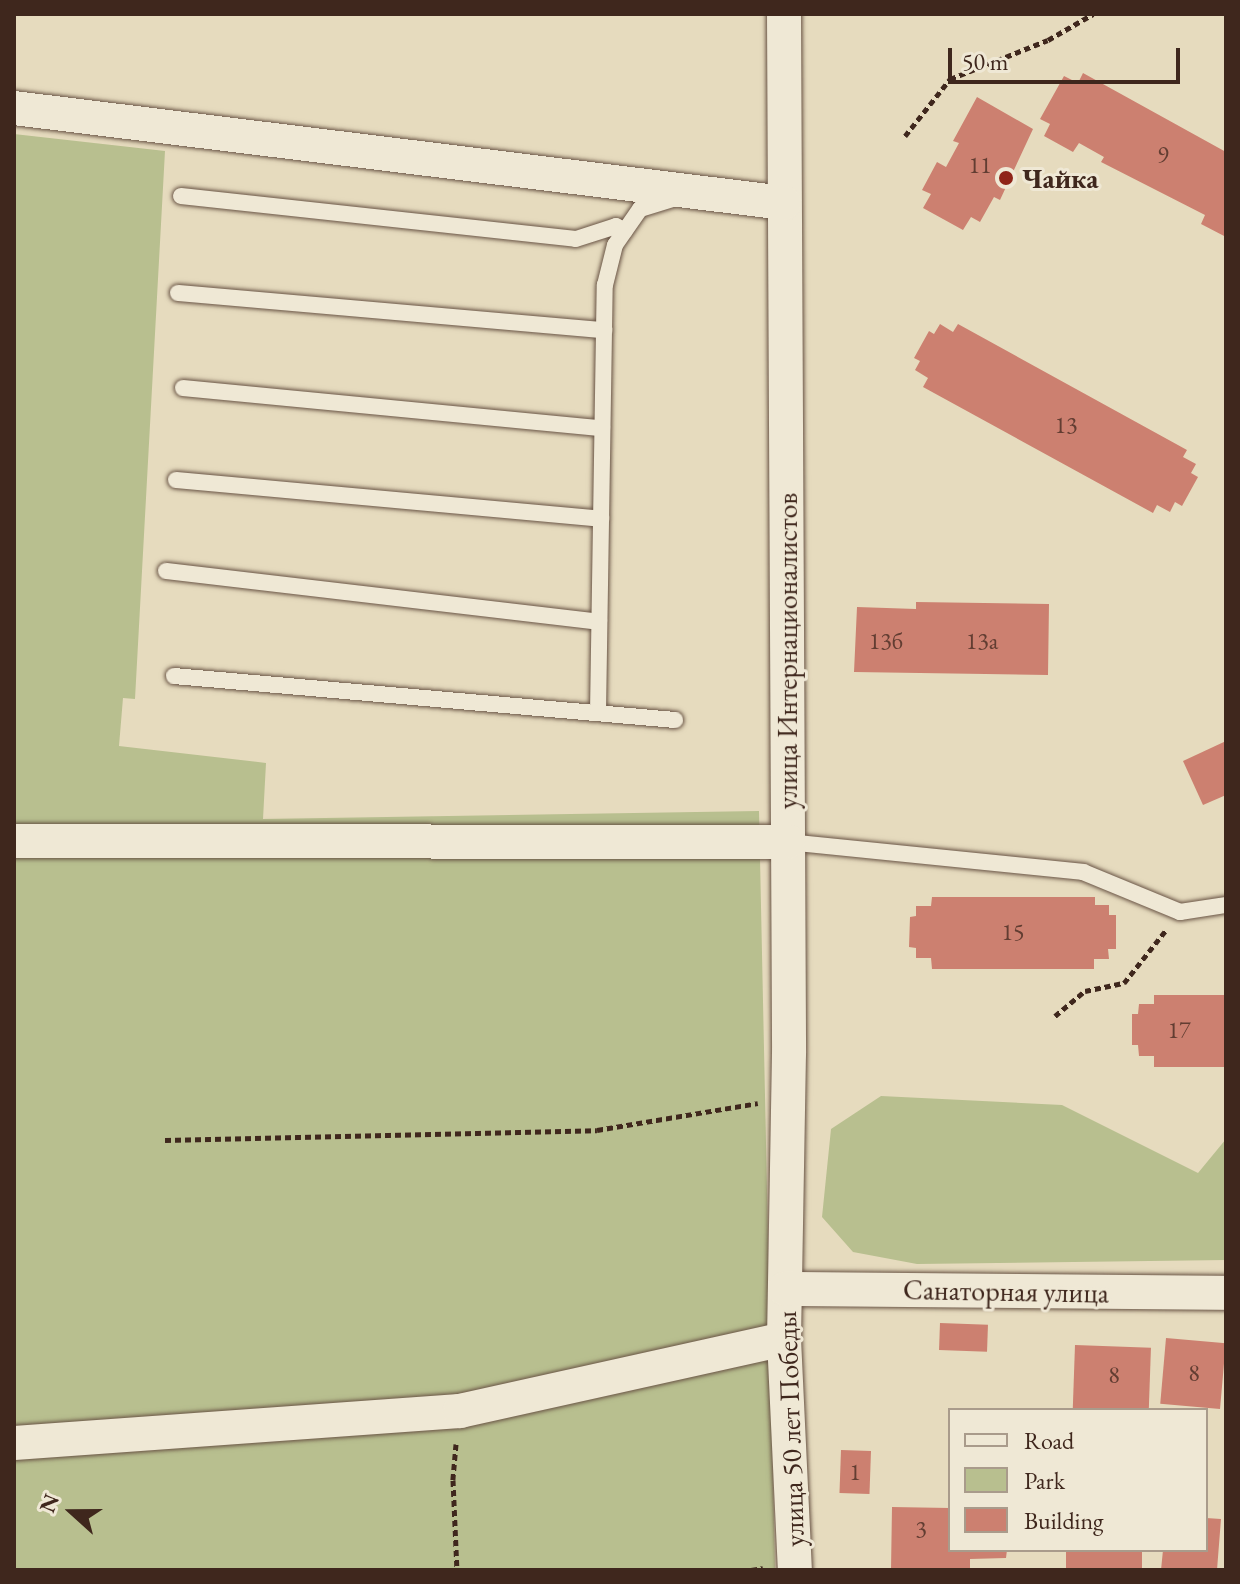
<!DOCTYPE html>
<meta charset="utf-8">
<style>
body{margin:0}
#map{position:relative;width:1240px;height:1584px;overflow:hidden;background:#e6dbbe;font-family:"EB Garamond",serif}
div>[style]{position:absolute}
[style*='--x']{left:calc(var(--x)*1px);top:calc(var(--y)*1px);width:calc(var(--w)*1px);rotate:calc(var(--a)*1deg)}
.green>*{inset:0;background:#b8bf8f}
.building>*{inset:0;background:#cc8070;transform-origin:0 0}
.path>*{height:5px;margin-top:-2.5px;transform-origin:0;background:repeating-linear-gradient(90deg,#3f271d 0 6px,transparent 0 10px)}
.roads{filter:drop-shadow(0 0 2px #695445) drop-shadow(0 0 2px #695445)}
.service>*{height:16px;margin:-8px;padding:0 8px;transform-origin:8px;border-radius:8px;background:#efe8d5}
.minor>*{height:34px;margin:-17px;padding:0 17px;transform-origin:17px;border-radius:17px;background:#efe8d5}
.dots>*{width:22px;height:22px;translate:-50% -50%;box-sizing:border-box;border:4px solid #efe8d5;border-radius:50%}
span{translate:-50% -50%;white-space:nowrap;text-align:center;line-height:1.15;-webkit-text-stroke:6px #efe8d5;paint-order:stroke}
.number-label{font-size:24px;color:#623d32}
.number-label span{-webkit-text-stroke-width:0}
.poi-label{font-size:28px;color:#3f271d;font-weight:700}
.left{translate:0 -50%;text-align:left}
.street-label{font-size:28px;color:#3f271d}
.frame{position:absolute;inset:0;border:16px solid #3f271d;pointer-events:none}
.legend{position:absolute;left:948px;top:1408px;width:260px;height:144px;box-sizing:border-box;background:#efe8d5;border:2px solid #a99b8b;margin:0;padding:10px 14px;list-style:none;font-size:24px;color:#3f271d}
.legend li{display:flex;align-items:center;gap:16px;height:40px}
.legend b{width:40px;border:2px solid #a99b8b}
.north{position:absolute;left:32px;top:1472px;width:80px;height:80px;-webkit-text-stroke:6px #efe8d5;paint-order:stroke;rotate:291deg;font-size:22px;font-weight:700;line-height:32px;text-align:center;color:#3f271d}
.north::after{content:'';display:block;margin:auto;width:28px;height:36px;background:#3f271d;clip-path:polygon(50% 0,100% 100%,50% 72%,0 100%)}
.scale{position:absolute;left:948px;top:48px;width:232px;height:36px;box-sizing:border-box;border:4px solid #3f271d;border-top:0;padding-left:10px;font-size:24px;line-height:28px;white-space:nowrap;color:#3f271d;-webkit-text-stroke:6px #efe8d5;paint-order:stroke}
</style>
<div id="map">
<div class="green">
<i style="clip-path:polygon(14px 134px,165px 151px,135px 699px,123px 698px,119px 746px,266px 763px,263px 819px,759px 811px,775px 1570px,14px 1570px)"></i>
<i style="clip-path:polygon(881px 1096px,1062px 1105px,1198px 1173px,1226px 1139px,1226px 1260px,917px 1264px,853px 1252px,822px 1217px,831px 1129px)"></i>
</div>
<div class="building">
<i style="clip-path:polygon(1083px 73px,1226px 152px,1226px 237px,1201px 224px,1205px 215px,1101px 162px,1104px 157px,1079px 143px,1073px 152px,1044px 136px,1050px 124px,1040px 119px,1064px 76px,1078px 83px)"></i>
<i style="clip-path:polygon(977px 97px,1033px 129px,1000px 200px,994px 197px,980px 222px,971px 217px,963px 230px,923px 208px,931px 194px,922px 190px,937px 162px,946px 167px,959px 143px,953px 141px)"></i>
<i style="clip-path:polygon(940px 324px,953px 332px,958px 324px,1187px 450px,1183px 457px,1196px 464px,1191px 473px,1198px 477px,1182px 506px,1175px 502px,1170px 512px,1157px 505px,1153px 513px,923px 387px,928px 378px,915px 370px,920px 361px,914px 358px,929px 331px,934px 334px)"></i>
<i style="clip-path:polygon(916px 602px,1049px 604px,1048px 675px,854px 672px,857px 607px,916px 609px)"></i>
<i style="clip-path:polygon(1226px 741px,1226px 795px,1203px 805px,1183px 761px)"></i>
<i style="clip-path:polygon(932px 897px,1095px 897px,1095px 905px,1109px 905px,1109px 915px,1116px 915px,1116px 949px,1108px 949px,1109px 959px,1094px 959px,1094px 969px,932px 969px,931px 958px,916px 958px,916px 948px,909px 947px,910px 917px,916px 916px,916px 906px,931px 906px)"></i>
<i style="clip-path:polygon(1154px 995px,1226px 995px,1226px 1067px,1154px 1067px,1154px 1056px,1139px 1056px,1138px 1045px,1132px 1045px,1132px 1014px,1138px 1014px,1139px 1004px,1154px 1004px)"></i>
<i style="left:940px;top:1323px;width:48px;height:27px;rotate:2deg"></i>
<i style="left:1166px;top:1338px;width:60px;height:66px;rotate:5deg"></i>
<i style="left:1075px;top:1345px;width:76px;height:63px;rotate:2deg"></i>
<i style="left:841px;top:1450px;width:30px;height:43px;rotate:2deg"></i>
<i style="clip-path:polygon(892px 1507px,950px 1508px,950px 1550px,1007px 1550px,1006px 1558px,970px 1559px,970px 1570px,891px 1570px)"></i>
<i style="clip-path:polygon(1206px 1518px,1221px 1519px,1217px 1570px,1161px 1570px,1163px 1550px,1206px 1550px)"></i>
<i style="left:1066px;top:1550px;width:76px;height:20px"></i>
</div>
<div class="path">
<i style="--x:905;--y:136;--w:73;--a:-51.7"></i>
<i style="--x:950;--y:79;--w:105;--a:-21.7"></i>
<i style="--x:1048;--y:40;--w:52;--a:-30"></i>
<i style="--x:1055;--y:1016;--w:39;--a:-40"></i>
<i style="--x:1085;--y:991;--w:40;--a:-12"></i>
<i style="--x:1124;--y:983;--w:68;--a:-51.6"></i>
<i style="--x:165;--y:1140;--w:432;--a:-1.3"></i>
<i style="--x:597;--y:1130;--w:163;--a:-9.5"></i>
<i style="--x:456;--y:1444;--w:36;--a:95"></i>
<i style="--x:453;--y:1480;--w:90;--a:87.5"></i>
<i style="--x:751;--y:1570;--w:12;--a:-9"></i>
</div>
<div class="roads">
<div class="service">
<i style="--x:181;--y:196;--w:397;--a:6.2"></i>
<i style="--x:576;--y:239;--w:42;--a:-18"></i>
<i style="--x:616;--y:226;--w:10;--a:29"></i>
<i style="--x:178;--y:293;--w:428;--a:5"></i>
<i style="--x:183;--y:388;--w:421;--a:5.5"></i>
<i style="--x:176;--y:480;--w:427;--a:5.2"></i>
<i style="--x:166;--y:571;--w:436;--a:6.7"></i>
<i style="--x:174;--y:676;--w:503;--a:5.02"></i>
<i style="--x:598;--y:713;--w:428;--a:-89.1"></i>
<i style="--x:605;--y:285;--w:41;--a:-76"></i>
<i style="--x:615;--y:245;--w:44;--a:-55.2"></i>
<i style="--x:640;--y:209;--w:38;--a:-17"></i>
<i style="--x:788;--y:842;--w:297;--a:5.8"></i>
<i style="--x:1083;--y:872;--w:105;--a:22.4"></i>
<i style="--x:1180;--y:912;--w:47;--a:-8.7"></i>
</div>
<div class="minor">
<i style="--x:784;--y:14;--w:1039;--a:89.72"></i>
<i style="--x:789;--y:1053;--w:286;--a:91"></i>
<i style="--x:784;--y:1339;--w:231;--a:87.3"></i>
<i style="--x:14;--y:108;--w:776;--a:7.03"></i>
<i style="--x:14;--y:841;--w:774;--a:0.07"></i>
<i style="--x:785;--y:1289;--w:441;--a:0.5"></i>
<i style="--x:14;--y:1443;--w:447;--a:-4.1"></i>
<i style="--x:460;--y:1411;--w:332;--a:-12.5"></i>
</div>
</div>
<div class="dots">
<i style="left:1006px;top:178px;background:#8f2418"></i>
</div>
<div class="number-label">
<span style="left:1163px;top:155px">9</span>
<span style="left:980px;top:165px">11</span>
<span style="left:1066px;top:425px">13</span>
<span style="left:886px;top:641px">13б</span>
<span style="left:982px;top:641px">13а</span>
<span style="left:1013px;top:932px">15</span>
<span style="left:1179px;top:1030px">17</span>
<span style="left:1194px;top:1373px">8</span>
<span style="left:1114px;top:1375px">8</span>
<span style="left:855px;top:1472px">1</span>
<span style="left:921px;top:1529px">3</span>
</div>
<div class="poi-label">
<span class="left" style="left:1022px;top:178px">Чайка</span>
</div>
<div class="street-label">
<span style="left:787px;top:651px;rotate:-90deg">улица Интернационалистов</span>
<span style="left:1006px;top:1291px;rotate:1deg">Санаторная улица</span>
<span style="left:790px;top:1429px;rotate:-92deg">улица 50 лет Победы</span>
</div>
<div class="frame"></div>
<ul class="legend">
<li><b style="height:10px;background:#efe8d5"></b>Road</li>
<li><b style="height:22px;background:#b8bf8f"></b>Park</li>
<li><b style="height:22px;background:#cc8070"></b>Building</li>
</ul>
<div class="north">N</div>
<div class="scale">50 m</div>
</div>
